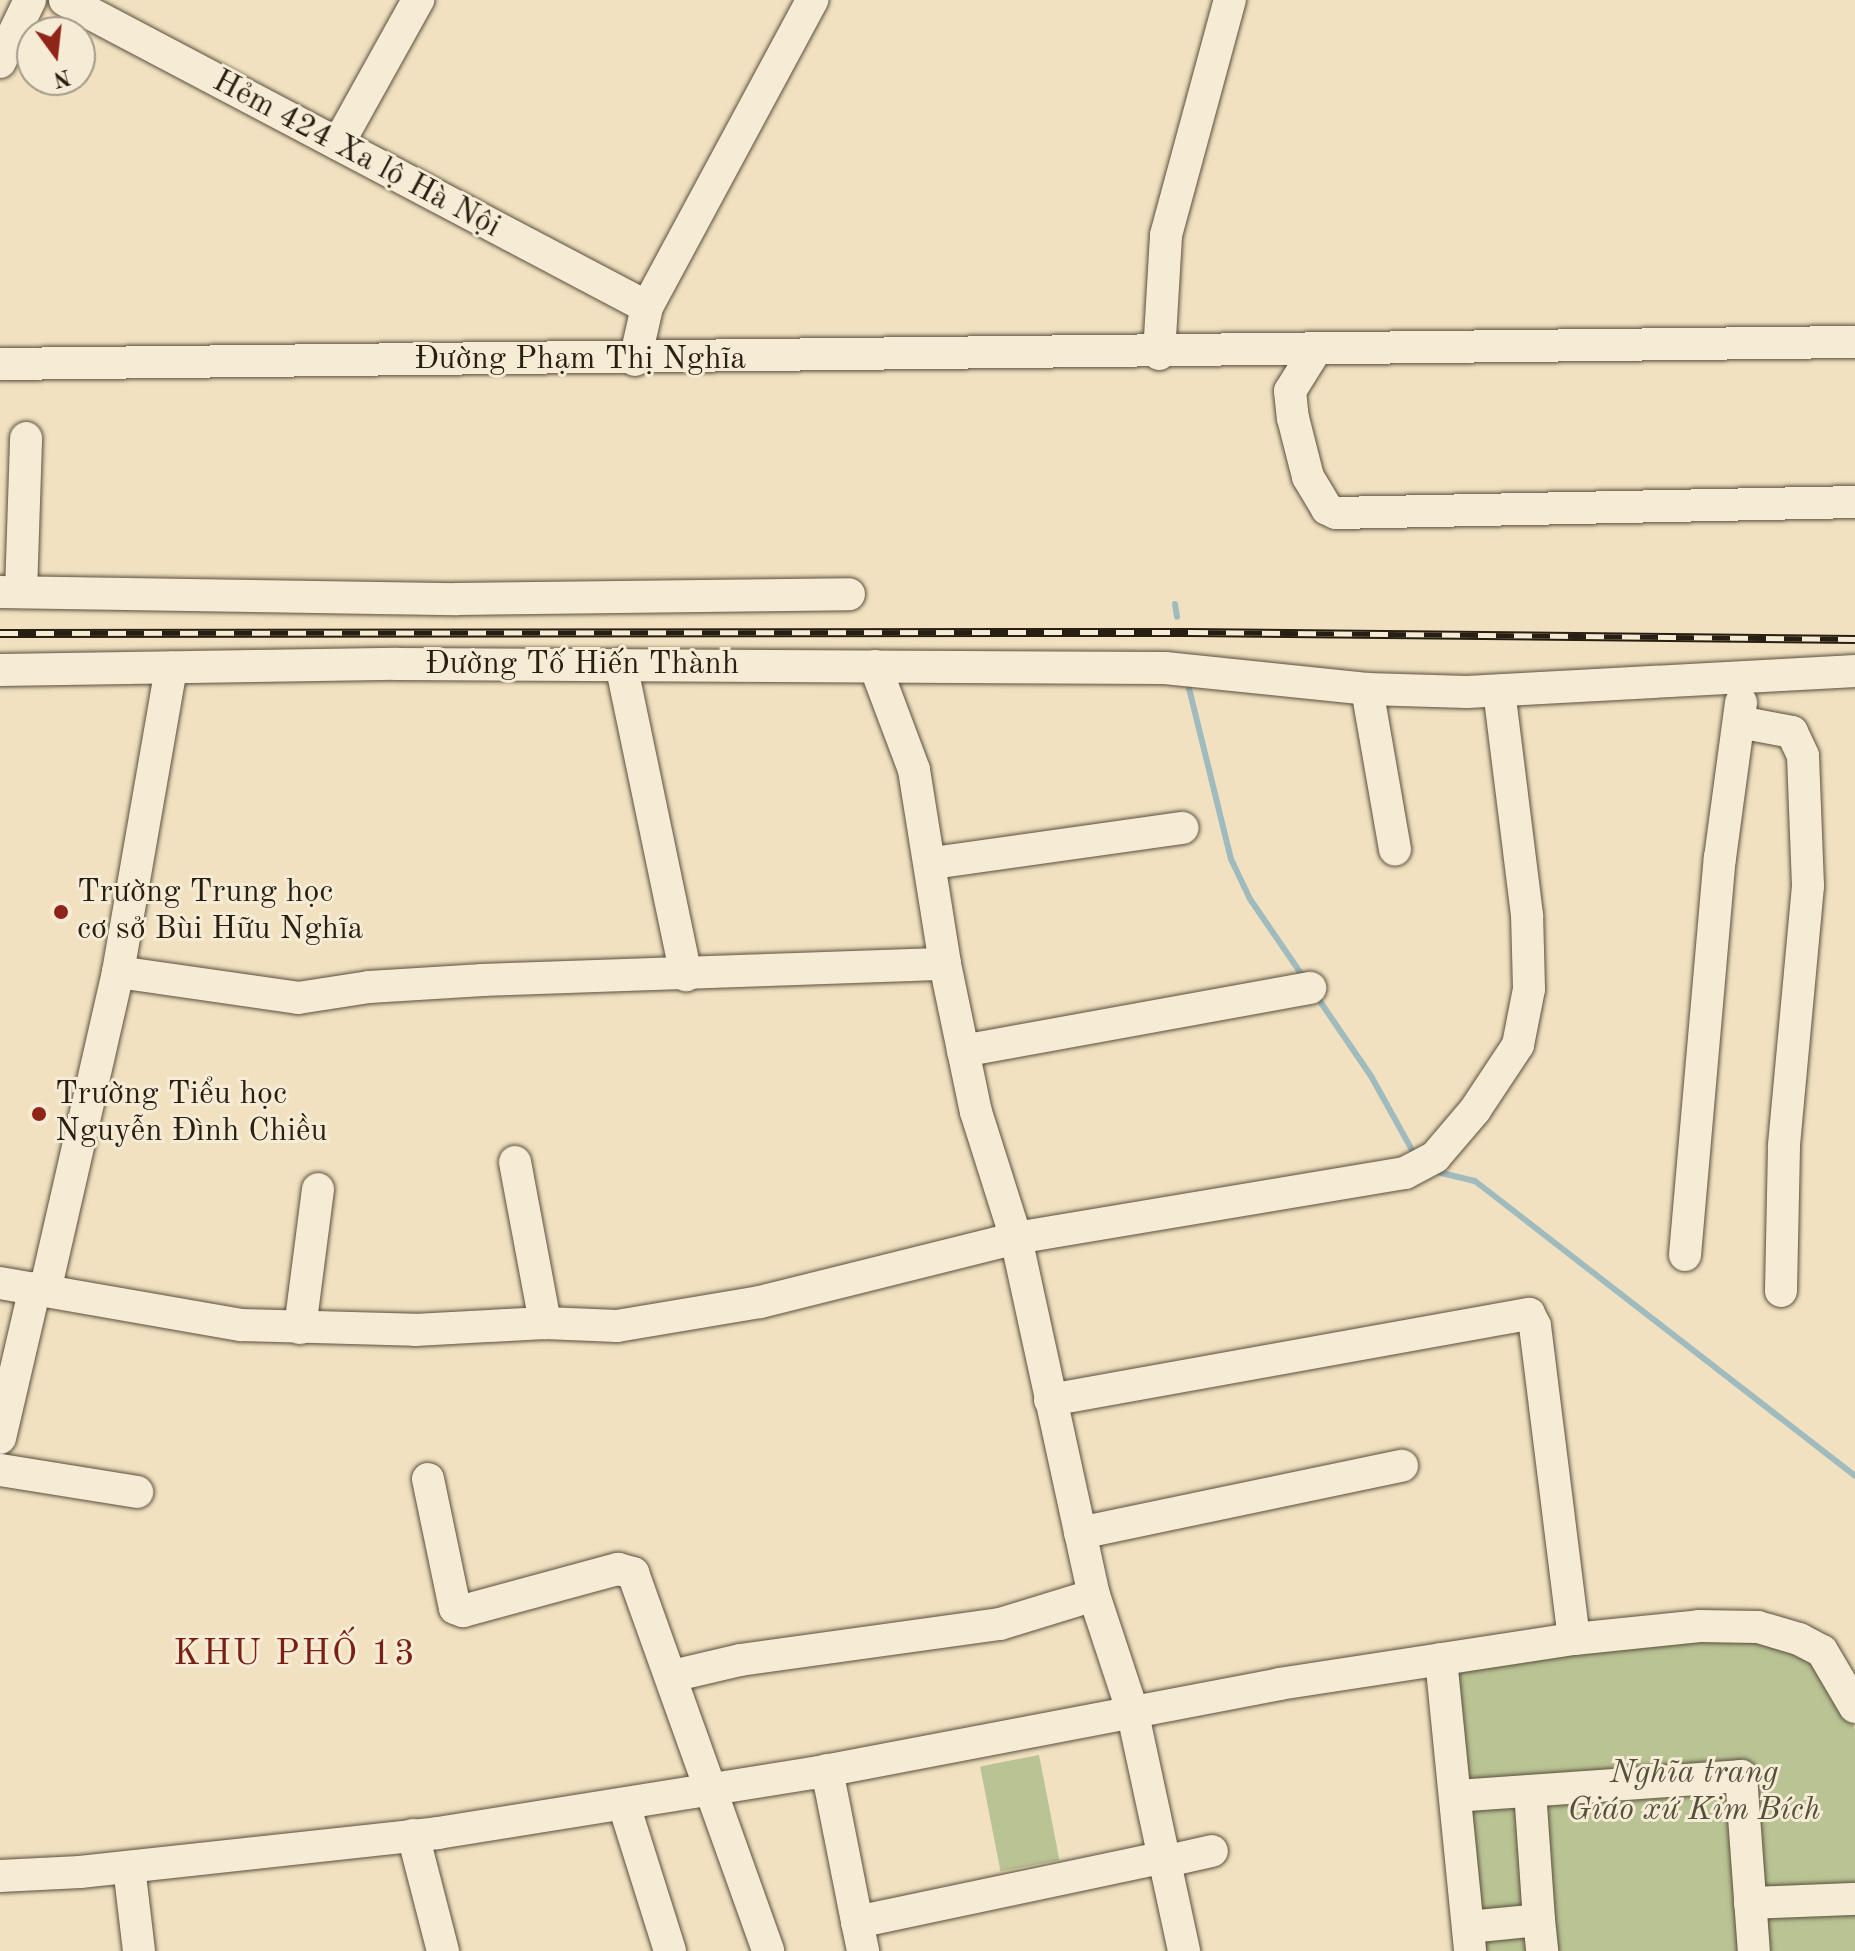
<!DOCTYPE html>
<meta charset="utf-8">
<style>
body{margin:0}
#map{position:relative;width:1855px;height:1951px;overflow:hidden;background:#f1e1c0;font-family:"Old Standard TT",serif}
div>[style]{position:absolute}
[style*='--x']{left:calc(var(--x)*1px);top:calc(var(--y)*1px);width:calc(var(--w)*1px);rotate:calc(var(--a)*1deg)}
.green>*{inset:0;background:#b9c393;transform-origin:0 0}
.stream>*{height:6px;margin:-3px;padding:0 3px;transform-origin:3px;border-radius:3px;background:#a0bbbe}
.roads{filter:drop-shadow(0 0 2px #5a503e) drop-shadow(0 0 2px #5a503e)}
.minor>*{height:32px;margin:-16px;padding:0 16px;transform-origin:16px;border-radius:16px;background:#f6ecd6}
.rail>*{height:9px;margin-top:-4.5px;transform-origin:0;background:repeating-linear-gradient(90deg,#f6ecd6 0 18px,#281f13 0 36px);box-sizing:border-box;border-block:2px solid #281f13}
.dots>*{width:22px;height:22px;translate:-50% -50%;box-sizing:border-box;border:4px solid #f6ecd6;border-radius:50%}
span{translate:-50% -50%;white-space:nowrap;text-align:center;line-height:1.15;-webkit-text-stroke:6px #f6ecd6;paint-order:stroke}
.street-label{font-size:32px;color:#281f13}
.poi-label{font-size:32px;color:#281f13}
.left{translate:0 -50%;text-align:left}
.park-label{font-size:32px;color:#545039;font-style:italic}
.quarter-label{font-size:36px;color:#7a1f14;letter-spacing:2px}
.north{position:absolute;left:16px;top:16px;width:80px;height:80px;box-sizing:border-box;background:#f6ecd6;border:2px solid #a49a88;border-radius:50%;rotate:165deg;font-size:22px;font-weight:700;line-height:32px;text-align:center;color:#281f13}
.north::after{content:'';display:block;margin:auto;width:28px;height:36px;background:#8f2418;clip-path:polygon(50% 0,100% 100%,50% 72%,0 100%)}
</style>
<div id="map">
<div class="green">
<i style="clip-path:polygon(1698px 1634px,1796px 1645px,1847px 1704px,1855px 1731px,1855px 1951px,1476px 1951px,1449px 1665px)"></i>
<i style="left:1039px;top:1755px;width:107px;height:60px;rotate:79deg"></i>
</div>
<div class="stream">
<i style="--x:1175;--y:604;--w:13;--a:81"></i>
<i style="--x:1187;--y:680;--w:184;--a:76.2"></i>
<i style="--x:1231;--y:859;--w:44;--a:64.6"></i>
<i style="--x:1250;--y:899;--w:96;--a:55.6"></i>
<i style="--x:1315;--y:994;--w:99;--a:55.7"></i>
<i style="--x:1371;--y:1076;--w:85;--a:61"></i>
<i style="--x:1433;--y:1171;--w:43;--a:13.4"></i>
<i style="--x:1475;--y:1181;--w:481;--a:37.8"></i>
</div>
<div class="roads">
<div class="minor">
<i style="--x:65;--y:0;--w:658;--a:27.81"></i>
<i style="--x:0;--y:62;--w:69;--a:-64.2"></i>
<i style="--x:338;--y:144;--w:165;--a:-60.9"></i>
<i style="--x:1315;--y:351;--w:47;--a:122"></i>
<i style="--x:1290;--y:391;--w:27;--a:84"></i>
<i style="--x:1293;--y:418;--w:61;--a:75.7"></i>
<i style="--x:1308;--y:477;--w:37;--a:59"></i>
<i style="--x:1327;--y:509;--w:10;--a:24"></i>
<i style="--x:1336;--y:513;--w:519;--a:-1.21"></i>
<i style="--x:1159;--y:354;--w:119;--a:-86.6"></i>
<i style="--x:1166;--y:235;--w:244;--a:-74.8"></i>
<i style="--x:635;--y:360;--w:54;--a:-77.2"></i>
<i style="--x:647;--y:307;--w:349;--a:-61.7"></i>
<i style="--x:0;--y:364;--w:1855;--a:-0.68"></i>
<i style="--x:0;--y:592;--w:457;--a:0.9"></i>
<i style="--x:457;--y:599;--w:392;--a:-0.7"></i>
<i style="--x:21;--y:592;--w:154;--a:-88.1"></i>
<i style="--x:621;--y:664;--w:318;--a:78.2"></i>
<i style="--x:875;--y:666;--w:111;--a:69.4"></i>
<i style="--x:914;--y:770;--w:196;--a:80.9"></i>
<i style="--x:945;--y:964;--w:151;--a:78.2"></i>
<i style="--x:976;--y:1112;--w:132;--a:72.4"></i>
<i style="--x:1016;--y:1238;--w:365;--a:77.7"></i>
<i style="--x:1094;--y:1595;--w:121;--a:71.7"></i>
<i style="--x:1132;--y:1710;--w:247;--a:77.8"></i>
<i style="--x:0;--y:670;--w:397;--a:-0.9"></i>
<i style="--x:397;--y:664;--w:768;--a:0.3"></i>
<i style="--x:1165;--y:668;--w:203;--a:5.9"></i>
<i style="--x:1367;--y:689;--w:100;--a:1.7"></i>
<i style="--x:1467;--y:692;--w:389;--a:-3.1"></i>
<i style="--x:1367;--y:689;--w:163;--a:80.1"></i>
<i style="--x:1739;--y:722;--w:54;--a:10.7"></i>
<i style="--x:1792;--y:732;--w:26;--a:65"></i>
<i style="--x:1803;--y:756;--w:130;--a:87.8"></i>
<i style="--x:1808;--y:886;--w:262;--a:95.3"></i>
<i style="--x:1784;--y:1147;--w:144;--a:91.2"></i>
<i style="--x:933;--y:863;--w:252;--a:-8"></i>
<i style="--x:118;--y:972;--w:182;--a:8.2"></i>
<i style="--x:298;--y:998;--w:72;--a:-8.8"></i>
<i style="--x:369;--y:987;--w:114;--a:-3.5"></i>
<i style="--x:483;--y:980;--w:462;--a:-2"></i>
<i style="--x:963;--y:1051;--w:353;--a:-10.3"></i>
<i style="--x:515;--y:1162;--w:164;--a:79.4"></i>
<i style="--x:1685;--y:1255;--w:399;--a:-85"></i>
<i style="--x:1720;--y:858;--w:157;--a:-82.3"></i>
<i style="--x:0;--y:1283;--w:245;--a:9.9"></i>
<i style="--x:241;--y:1325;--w:174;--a:1.6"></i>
<i style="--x:415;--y:1330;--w:130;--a:-3.1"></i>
<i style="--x:545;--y:1323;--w:72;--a:2.4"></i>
<i style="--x:617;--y:1326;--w:145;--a:-9.5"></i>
<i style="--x:760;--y:1302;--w:264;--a:-14"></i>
<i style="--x:1016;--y:1238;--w:394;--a:-9.5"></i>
<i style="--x:1405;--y:1173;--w:34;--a:-28"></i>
<i style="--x:1435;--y:1157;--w:62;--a:-49.6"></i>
<i style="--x:1475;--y:1110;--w:78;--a:-56.5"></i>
<i style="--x:1518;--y:1045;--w:57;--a:-78.9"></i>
<i style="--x:1529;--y:989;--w:74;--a:-91.5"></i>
<i style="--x:1527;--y:915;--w:226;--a:-97.1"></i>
<i style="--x:45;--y:1291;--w:327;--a:-77.1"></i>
<i style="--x:118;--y:972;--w:309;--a:-80.1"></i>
<i style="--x:300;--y:1328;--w:140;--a:-82.6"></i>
<i style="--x:1050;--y:1400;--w:487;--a:-10.2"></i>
<i style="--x:1529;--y:1314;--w:13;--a:63"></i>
<i style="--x:1535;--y:1326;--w:315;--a:82.9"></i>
<i style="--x:0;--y:1438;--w:154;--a:-76.9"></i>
<i style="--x:0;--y:1470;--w:139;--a:9.1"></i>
<i style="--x:428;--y:1479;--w:132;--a:78.2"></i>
<i style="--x:455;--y:1608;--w:9;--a:21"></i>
<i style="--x:463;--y:1611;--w:161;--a:-15.2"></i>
<i style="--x:618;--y:1569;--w:16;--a:15"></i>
<i style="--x:633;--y:1573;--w:401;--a:70.3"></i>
<i style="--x:1080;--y:1533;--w:329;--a:-11.8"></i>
<i style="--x:1441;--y:1659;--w:293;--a:84.3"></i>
<i style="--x:672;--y:1676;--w:70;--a:-13.2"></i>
<i style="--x:740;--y:1660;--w:262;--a:-7.9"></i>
<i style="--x:1000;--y:1624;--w:98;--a:-17.1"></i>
<i style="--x:827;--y:1770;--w:155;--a:78.8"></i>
<i style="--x:857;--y:1922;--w:312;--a:-11.9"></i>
<i style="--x:1530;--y:1791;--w:129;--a:86"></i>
<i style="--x:1455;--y:1796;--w:287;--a:-4"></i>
<i style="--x:1741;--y:1776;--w:175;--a:85.8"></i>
<i style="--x:624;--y:1805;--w:153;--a:72.5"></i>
<i style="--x:413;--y:1835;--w:120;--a:75.5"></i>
<i style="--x:1163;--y:1862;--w:50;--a:-12.7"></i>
<i style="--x:129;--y:1867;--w:85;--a:83.2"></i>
<i style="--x:0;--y:1876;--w:80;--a:-2.9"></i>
<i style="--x:80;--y:1872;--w:360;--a:-6.2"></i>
<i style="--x:438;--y:1833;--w:381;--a:-9.1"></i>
<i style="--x:814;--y:1773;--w:473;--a:-10.8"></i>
<i style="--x:1279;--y:1684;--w:298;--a:-8.7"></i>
<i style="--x:1574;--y:1639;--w:126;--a:-5.9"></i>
<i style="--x:1699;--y:1626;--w:59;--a:1"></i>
<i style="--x:1758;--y:1627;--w:43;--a:16.3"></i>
<i style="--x:1799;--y:1639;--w:26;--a:28"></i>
<i style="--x:1822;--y:1651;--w:65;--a:59.5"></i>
<i style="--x:1750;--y:1903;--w:105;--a:-2.2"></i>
<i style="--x:857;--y:1922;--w:30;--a:78"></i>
<i style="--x:1468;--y:1927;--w:71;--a:-5.6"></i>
<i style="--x:1539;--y:1920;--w:31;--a:84"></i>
</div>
</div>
<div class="rail">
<i style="--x:0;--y:633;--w:1190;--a:-0.05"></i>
<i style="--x:1190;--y:632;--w:665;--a:0.6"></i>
</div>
<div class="dots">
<i style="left:61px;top:912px;background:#8f2418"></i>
<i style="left:39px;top:1114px;background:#8f2418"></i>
</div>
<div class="street-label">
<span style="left:356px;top:155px;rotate:28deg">Hẻm 424 Xa lộ Hà Nội</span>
<span style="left:580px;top:360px">Đường Phạm Thị Nghĩa</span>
<span style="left:582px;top:665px">Đường Tố Hiến Thành</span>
</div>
<div class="poi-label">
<span class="left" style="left:77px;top:912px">Trường Trung học<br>cơ sở Bùi Hữu Nghĩa</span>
<span class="left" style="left:55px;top:1114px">Trường Tiểu học<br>Nguyễn Đình Chiều</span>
</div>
<div class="park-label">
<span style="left:1694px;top:1793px">Nghĩa trang<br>Giáo xứ Kim Bích</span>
</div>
<div class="quarter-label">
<span style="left:295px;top:1656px">KHU PHỐ 13</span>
</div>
<div class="north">N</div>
</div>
